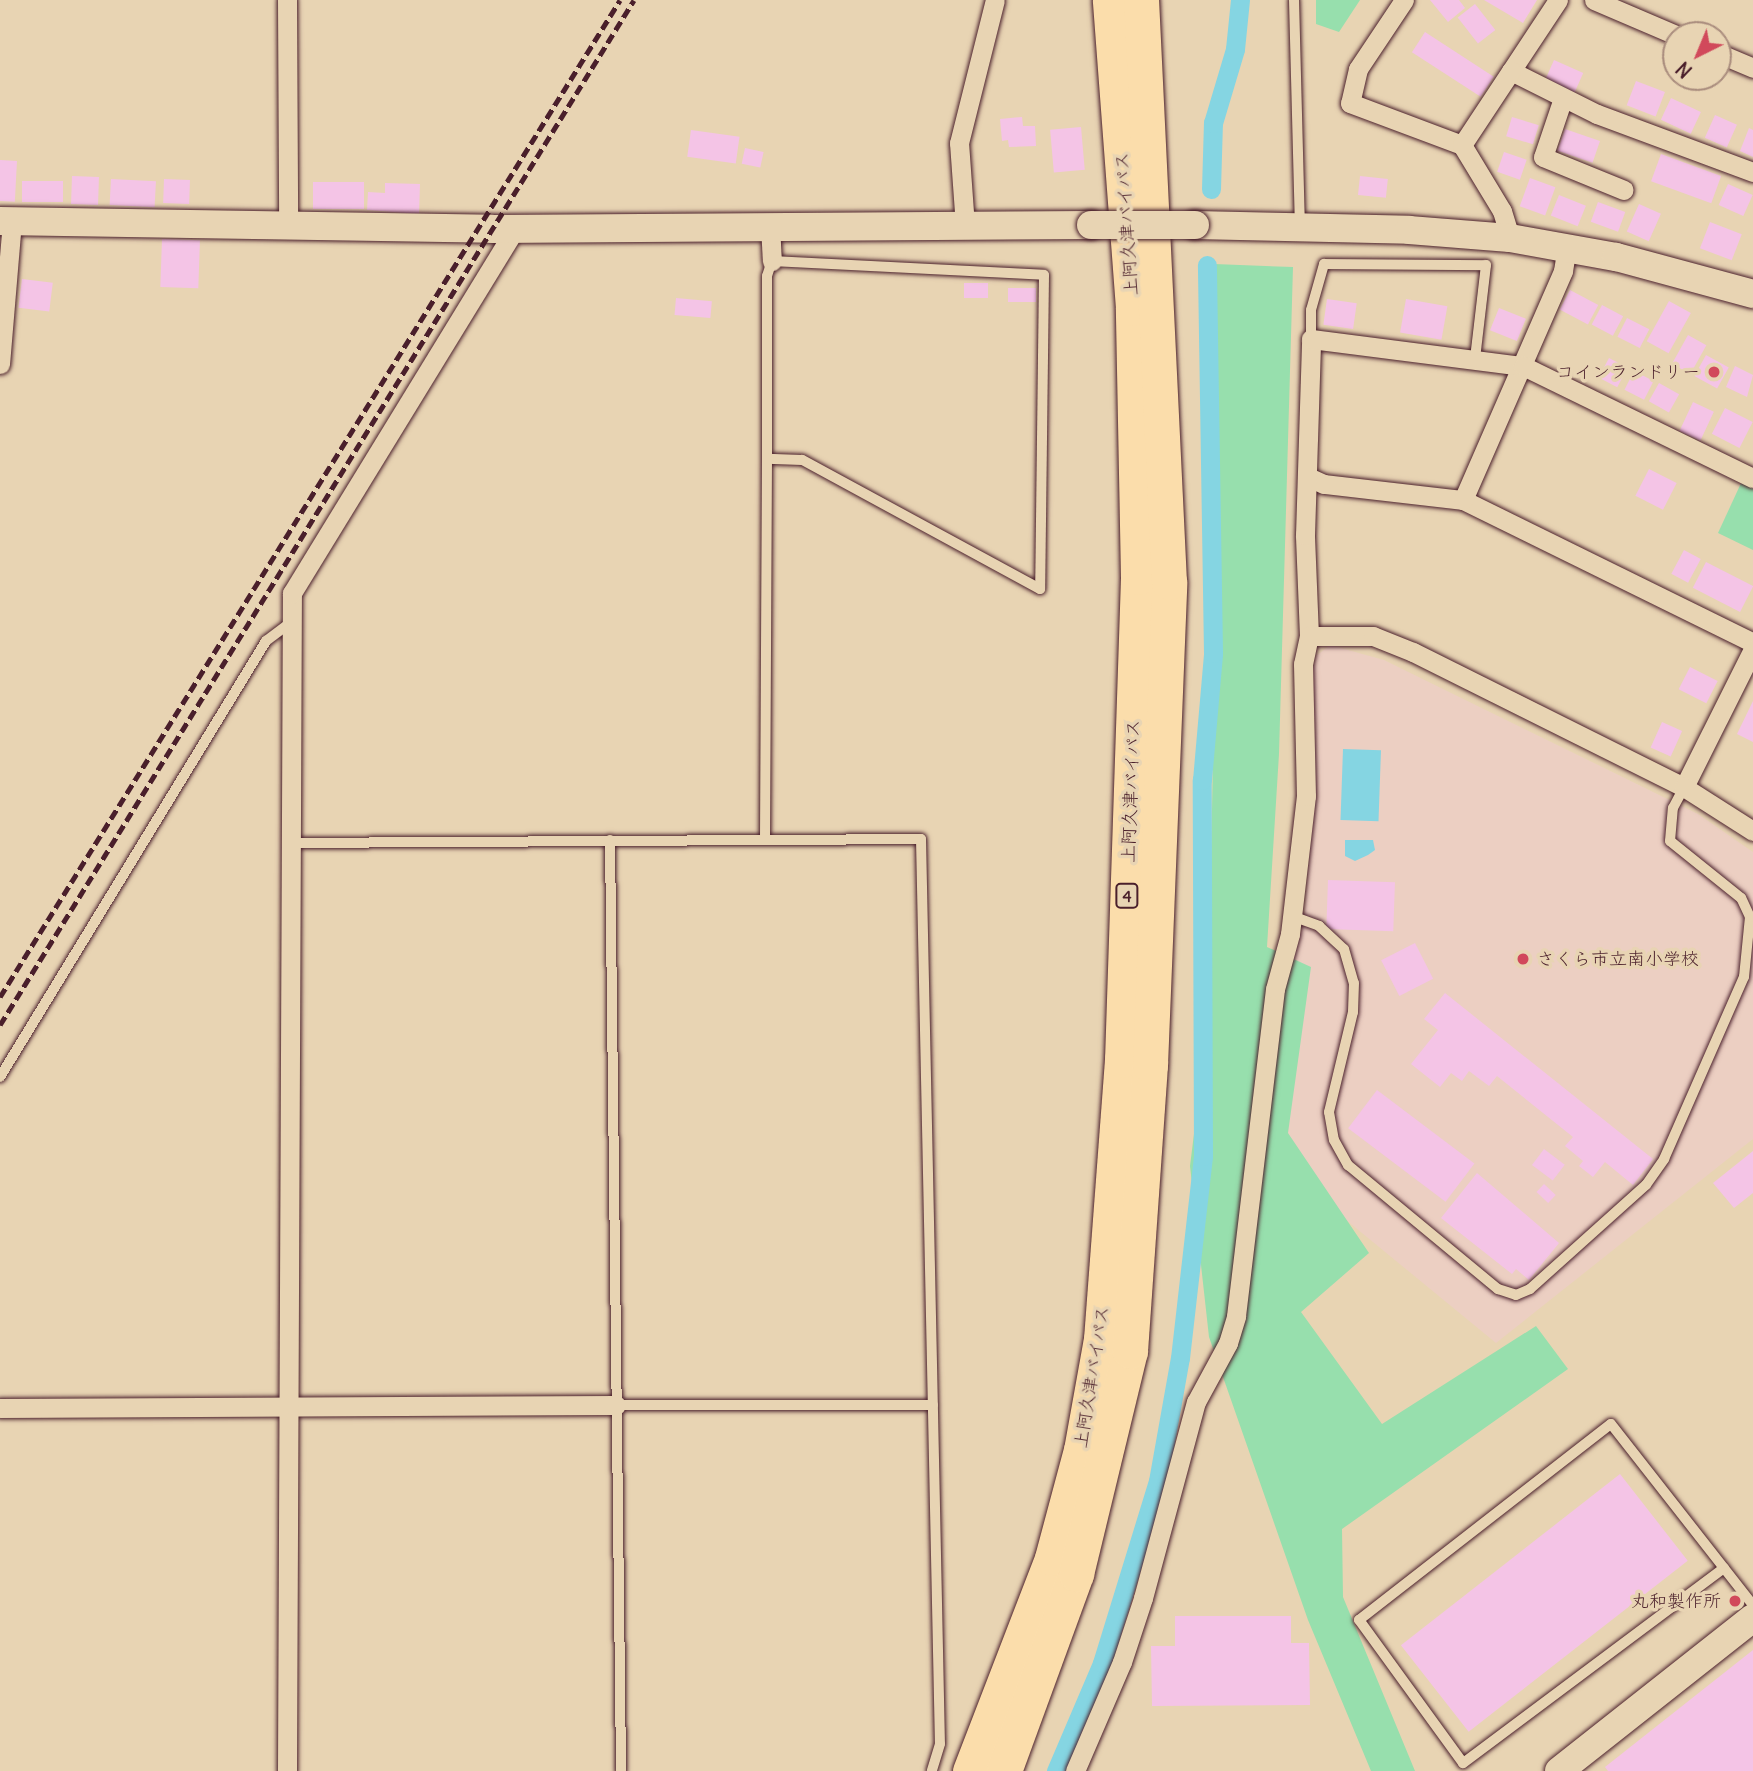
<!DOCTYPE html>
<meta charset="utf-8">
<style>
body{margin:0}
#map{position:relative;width:1753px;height:1771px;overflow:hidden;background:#e8d4b3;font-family:Delius,"Klee One",sans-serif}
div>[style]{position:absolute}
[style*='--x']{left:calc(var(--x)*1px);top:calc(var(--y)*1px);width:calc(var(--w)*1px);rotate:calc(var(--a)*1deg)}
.built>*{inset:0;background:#eccfc2}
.green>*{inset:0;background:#97dfad}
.water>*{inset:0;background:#85d5e2;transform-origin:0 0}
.canal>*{height:19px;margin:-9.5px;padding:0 9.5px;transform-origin:9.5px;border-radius:9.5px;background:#85d5e2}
.building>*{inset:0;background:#f4c4e6;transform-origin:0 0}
.roads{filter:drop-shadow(0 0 2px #4a1f2b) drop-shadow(0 0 2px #4a1f2b)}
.lane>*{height:10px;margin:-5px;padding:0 5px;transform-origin:5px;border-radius:5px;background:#e8d4b3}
.street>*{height:19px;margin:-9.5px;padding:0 9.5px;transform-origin:9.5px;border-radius:9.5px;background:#e8d4b3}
.secondary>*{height:28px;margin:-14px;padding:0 14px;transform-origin:14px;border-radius:14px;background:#e8d4b3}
.highway>*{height:35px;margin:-17.5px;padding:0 17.5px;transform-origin:17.5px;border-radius:17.5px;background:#fbddab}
.rail>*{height:5px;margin-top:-2.5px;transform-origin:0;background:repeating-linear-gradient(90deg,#4a1f2b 0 10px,transparent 0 15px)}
.bridges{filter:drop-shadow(0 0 2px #4a1f2b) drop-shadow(0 0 2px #4a1f2b)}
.secondary-bridge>*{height:28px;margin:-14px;padding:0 14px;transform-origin:14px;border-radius:14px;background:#e8d4b3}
.dots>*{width:19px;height:19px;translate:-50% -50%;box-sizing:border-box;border:4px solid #e8d4b3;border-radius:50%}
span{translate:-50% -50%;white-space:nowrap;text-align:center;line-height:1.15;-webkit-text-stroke:7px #e8d4b3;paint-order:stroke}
.shield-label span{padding:2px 5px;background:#e8d4b3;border:2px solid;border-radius:5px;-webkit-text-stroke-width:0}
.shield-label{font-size:16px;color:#4a1f2b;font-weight:700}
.street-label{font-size:18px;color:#4a1f2b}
.poi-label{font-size:18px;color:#4a1f2b}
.right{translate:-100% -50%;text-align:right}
.left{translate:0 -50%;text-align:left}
.north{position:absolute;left:1662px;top:21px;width:70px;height:70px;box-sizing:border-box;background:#e8d4b3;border:2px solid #a98c7d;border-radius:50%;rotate:223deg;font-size:19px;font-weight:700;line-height:28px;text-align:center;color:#4a1f2b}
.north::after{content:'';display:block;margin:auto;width:24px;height:32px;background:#d1495b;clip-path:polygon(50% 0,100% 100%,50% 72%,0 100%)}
</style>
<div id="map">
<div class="built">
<i style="clip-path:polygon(1330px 645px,1384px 660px,1698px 814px,1753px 852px,1753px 1139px,1496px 1343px,1267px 1155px,1282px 997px,1304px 922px,1314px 796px,1313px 671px,1316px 656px)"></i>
</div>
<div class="green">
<i style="clip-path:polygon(1316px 0,1360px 0,1339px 32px,1316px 24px)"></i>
<i style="clip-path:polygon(1214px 264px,1293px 267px,1279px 754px,1267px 947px,1311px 967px,1288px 1133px,1369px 1253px,1301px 1312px,1382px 1424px,1536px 1326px,1568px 1369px,1342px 1529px,1343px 1597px,1415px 1771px,1371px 1771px,1308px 1620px,1209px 1337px,1190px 1166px,1208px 1021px,1218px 493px)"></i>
<i style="clip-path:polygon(1742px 481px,1753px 487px,1753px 550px,1718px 533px)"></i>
</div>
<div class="water">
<i style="left:1343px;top:749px;width:38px;height:71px;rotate:2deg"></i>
<i style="clip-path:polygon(1373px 840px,1375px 850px,1368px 855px,1355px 861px,1345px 856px,1345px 840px)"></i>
</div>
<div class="canal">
<i style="--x:1211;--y:189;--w:66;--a:-88.3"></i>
<i style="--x:1213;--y:123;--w:77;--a:-73.4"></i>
<i style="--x:1235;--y:49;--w:49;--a:-84.2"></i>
<i style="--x:1056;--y:1771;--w:117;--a:-66.9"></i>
<i style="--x:1102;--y:1663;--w:190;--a:-72.9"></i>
<i style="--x:1158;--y:1481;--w:125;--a:-79.9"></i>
<i style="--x:1180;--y:1358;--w:203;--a:-83.5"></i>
<i style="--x:1203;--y:1156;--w:376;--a:-90.2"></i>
<i style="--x:1202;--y:780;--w:127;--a:-85"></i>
<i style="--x:1213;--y:653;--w:388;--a:-90.9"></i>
</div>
<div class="building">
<i style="clip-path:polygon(1430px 0,1459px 0,1465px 8px,1448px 22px)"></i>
<i style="clip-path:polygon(1484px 0,1537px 0,1523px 23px)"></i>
<i style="left:1475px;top:4px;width:33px;height:22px;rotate:52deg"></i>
<i style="left:1425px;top:32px;width:82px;height:24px;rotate:33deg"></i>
<i style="left:1554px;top:60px;width:32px;height:21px;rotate:24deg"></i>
<i style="left:1636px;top:81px;width:31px;height:26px;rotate:21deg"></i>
<i style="left:1671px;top:98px;width:33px;height:24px;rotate:25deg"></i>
<i style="left:1715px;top:115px;width:24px;height:25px;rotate:24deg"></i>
<i style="clip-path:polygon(1022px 117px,1023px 126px,1035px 126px,1036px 146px,1009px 147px,1008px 140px,1002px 141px,1000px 119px)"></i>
<i style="left:1512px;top:117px;width:28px;height:20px;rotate:17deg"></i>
<i style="left:1081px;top:127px;width:43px;height:31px;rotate:85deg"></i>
<i style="clip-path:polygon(1749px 128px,1753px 130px,1753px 157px,1740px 151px)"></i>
<i style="left:1565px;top:129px;width:37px;height:23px;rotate:19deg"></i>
<i style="left:691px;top:130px;width:49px;height:27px;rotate:8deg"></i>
<i style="left:745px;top:148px;width:19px;height:16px;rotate:12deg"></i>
<i style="left:1504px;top:152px;width:24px;height:21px;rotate:19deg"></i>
<i style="left:1661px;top:154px;width:64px;height:29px;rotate:20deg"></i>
<i style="left:0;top:160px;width:17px;height:41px;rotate:3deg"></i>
<i style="left:72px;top:176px;width:27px;height:28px;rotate:2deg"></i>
<i style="left:1360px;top:176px;width:28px;height:19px;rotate:6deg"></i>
<i style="left:1530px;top:178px;width:27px;height:30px;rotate:20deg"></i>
<i style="left:111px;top:179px;width:45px;height:26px;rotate:3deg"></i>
<i style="left:164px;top:179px;width:26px;height:24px;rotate:2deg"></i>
<i style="left:63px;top:181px;width:21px;height:41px;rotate:90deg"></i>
<i style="left:313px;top:182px;width:51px;height:27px"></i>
<i style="clip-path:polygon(385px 183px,420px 184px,419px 214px,367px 210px,368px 192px,385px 193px)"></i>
<i style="left:1728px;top:184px;width:27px;height:23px;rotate:24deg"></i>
<i style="left:1559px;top:195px;width:29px;height:22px;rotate:22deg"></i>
<i style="left:1598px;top:202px;width:29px;height:21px;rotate:20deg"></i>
<i style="left:1639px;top:204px;width:24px;height:30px;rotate:24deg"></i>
<i style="left:1710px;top:222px;width:34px;height:28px;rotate:21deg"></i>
<i style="left:162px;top:239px;width:38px;height:48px;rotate:2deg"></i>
<i style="left:22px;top:279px;width:31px;height:29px;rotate:7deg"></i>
<i style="left:964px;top:283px;width:24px;height:15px"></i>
<i style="left:1008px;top:288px;width:28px;height:14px"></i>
<i style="left:1570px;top:290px;width:32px;height:22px;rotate:28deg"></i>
<i style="left:676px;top:298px;width:36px;height:17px;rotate:5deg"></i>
<i style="left:1327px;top:299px;width:30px;height:26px;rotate:8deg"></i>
<i style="left:1406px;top:299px;width:42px;height:34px;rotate:10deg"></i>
<i style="left:1669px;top:301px;width:25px;height:46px;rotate:29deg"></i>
<i style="left:1602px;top:305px;width:24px;height:22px;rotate:28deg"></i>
<i style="left:1499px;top:308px;width:29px;height:24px;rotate:22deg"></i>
<i style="left:1627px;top:318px;width:25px;height:21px;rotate:27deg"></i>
<i style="left:1688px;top:335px;width:21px;height:33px;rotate:29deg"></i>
<i style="left:1706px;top:355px;width:26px;height:24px;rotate:29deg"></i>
<i style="left:1609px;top:358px;width:21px;height:22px;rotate:28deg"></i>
<i style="clip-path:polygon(1735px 366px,1753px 375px,1747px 397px,1726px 387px)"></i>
<i style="left:1634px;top:371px;width:22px;height:21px;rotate:27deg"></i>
<i style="left:1659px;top:383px;width:23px;height:21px;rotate:29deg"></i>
<i style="left:1693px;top:402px;width:23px;height:32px;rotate:25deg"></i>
<i style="left:1725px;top:408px;width:31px;height:29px;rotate:27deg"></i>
<i style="left:1649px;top:469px;width:31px;height:30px;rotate:27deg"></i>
<i style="left:1684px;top:550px;width:19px;height:27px;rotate:28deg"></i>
<i style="left:1706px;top:562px;width:53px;height:29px;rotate:27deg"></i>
<i style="left:1690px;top:667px;width:31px;height:25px;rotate:27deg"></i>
<i style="clip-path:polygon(1753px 701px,1753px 742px,1737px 734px)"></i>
<i style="left:1662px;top:722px;width:22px;height:28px;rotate:24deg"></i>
<i style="left:1328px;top:880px;width:67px;height:49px;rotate:2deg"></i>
<i style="left:1415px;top:943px;width:40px;height:38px;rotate:63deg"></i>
<i style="clip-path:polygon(1445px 993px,1653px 1159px,1633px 1185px,1605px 1162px,1593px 1177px,1579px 1166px,1583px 1161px,1565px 1146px,1573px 1137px,1497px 1076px,1489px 1086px,1469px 1071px,1462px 1081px,1451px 1073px,1440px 1087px,1411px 1064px,1438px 1030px,1424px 1019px)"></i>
<i style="left:1377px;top:1090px;width:122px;height:48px;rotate:37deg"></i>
<i style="left:1544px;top:1149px;width:26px;height:20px;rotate:37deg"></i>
<i style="clip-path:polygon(1753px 1151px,1753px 1193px,1734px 1208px,1713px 1183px)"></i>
<i style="clip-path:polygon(1477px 1173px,1559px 1243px,1529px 1280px,1516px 1269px,1512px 1274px,1441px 1218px)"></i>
<i style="left:1544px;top:1184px;width:16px;height:11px;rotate:43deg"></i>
<i style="left:1620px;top:1474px;width:110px;height:278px;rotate:52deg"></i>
<i style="clip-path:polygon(1175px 1616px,1291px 1616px,1291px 1643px,1309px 1643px,1310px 1705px,1152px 1706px,1151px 1646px,1175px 1646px)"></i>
<i style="clip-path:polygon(1753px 1650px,1753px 1771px,1608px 1771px,1605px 1767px)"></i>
</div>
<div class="roads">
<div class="lane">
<i style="--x:1294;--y:0;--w:224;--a:88.5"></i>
<i style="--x:1311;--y:339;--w:29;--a:-90"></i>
<i style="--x:1311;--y:310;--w:48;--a:-74.2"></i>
<i style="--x:1324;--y:264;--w:162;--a:0.4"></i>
<i style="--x:1486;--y:265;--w:95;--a:96.7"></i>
<i style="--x:610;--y:840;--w:931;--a:89.32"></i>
<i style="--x:765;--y:840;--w:381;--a:-89.7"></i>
<i style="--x:767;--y:459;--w:183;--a:-90"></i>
<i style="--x:767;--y:276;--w:16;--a:-72"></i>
<i style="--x:772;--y:261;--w:272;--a:2.9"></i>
<i style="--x:1044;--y:275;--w:314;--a:90.7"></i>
<i style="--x:1040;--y:589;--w:271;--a:-151.5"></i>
<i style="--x:802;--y:460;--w:35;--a:-178"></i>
<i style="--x:290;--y:843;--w:631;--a:-0.36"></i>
<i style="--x:921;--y:839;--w:905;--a:88.8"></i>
<i style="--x:940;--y:1744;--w:28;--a:107"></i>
<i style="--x:1292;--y:916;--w:29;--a:20"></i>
<i style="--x:1319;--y:926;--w:34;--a:43"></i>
<i style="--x:1344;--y:949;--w:35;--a:74"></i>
<i style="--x:1354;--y:983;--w:29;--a:92"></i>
<i style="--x:1353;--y:1012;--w:103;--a:103.5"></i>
<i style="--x:1329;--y:1112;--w:28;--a:80"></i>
<i style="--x:1334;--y:1140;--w:29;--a:61"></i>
<i style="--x:1348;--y:1165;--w:195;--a:39.6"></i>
<i style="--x:1498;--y:1289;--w:19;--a:18"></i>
<i style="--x:1516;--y:1295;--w:15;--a:-23"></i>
<i style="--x:1530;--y:1289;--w:156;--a:-41.9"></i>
<i style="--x:1646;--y:1185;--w:32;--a:-55"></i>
<i style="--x:1664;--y:1159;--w:199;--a:-66.3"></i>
<i style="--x:1744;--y:977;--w:60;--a:-84.3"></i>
<i style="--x:1750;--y:917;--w:21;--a:-115"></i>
<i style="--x:1741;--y:898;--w:91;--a:-141.2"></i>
<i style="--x:1670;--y:841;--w:33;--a:-85"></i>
<i style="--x:1673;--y:808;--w:24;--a:-62"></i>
<i style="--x:0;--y:1077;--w:511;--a:-58.61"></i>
<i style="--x:266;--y:641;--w:30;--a:-37"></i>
<i style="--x:616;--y:1405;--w:317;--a:0"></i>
<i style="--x:1724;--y:1568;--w:326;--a:143.2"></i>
<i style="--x:1463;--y:1763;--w:177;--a:-126"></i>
<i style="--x:1359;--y:1620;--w:319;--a:-37.9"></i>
<i style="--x:1611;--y:1424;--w:230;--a:51.9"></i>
</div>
<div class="street">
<i style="--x:287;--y:0;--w:224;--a:89.7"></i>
<i style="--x:1404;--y:0;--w:83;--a:123.7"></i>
<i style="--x:1358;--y:69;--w:35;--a:103"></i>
<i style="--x:1350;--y:103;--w:120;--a:20.6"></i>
<i style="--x:1462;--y:145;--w:77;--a:58.8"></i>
<i style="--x:1502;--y:211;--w:28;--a:73"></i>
<i style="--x:1558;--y:0;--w:85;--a:123.5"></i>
<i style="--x:1511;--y:71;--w:96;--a:26.6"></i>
<i style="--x:1597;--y:114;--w:166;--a:20.4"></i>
<i style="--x:1594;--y:0;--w:89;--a:23.1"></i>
<i style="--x:1718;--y:53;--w:38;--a:23"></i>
<i style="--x:1563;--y:98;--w:62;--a:108.7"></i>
<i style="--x:1543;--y:157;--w:87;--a:22.2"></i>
<i style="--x:1462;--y:145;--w:89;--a:-56.5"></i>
<i style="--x:770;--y:225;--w:36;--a:87"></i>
<i style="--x:965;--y:226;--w:83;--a:-94.1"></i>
<i style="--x:959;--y:143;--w:147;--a:-75.9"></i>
<i style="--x:0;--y:364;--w:144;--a:-85.2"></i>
<i style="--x:1308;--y:477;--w:17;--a:24"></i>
<i style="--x:1324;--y:484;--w:140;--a:6.6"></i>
<i style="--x:1463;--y:500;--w:323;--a:26.2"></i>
<i style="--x:1463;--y:500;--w:250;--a:-66.4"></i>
<i style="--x:1563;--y:271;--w:25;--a:-81"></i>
<i style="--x:1309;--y:636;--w:101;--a:-92.3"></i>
<i style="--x:1305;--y:535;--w:196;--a:-88.2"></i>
<i style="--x:1311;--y:339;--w:214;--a:7.3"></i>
<i style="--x:1523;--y:366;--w:256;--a:26"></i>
<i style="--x:1684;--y:787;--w:154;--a:-63.4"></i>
<i style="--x:0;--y:1408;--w:616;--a:-0.28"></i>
<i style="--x:287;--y:1771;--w:1178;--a:-89.76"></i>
<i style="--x:292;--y:593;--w:428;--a:-58.5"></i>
<i style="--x:1075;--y:1771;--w:119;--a:-66.7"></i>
<i style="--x:1122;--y:1662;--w:67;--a:-71.8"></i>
<i style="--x:1143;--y:1598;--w:203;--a:-74.9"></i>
<i style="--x:1196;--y:1402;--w:67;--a:-61.5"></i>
<i style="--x:1228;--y:1343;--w:28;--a:-73"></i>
<i style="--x:1236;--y:1316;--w:329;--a:-83.2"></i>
<i style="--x:1275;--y:989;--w:57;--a:-74.7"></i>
<i style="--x:1290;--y:934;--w:139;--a:-83.4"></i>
<i style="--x:1306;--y:796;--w:132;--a:-91.3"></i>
<i style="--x:1303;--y:664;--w:29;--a:-78"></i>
<i style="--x:1309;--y:636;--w:64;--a:0"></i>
<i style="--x:1373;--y:636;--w:43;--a:21.8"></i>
<i style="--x:1413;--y:652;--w:303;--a:26.5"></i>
<i style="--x:1684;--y:787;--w:82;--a:32.5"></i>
</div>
<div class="secondary">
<i style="--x:0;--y:221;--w:492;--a:0.9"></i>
<i style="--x:492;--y:229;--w:599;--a:-0.38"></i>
<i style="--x:1195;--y:225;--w:214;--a:1.3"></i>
<i style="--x:1409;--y:230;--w:101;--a:4.5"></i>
<i style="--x:1510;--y:238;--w:108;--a:10.2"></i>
<i style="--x:1616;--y:257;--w:142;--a:15.1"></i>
<i style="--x:1559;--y:1771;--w:247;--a:-38.3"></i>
</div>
<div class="highway">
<i style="--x:970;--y:1771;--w:228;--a:-68.9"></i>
<i style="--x:1052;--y:1558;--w:112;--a:-75"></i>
<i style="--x:1081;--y:1450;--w:113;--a:-79.8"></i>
<i style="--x:1101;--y:1339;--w:280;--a:-85.7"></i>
<i style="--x:1122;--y:1060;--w:483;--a:-88.1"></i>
<i style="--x:1138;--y:577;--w:269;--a:-91.1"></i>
<i style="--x:1133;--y:308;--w:309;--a:-94.3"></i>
<i style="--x:1004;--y:1771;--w:210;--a:-69.9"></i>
<i style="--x:1076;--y:1574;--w:229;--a:-76.4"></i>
<i style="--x:1130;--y:1351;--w:287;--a:-86"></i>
<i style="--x:1150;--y:1065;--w:483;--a:-87.7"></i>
<i style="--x:1169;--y:582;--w:583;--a:-92.75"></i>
</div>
</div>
<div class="rail">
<i style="--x:0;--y:997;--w:1174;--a:-58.12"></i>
<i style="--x:0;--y:1025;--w:1205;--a:-58.26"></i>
</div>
<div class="bridges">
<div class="secondary-bridge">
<i style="--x:1091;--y:225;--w:104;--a:0"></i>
</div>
</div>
<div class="dots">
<i style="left:1714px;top:372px;background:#d1495b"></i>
<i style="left:1523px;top:959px;background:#d1495b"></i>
<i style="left:1735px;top:1601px;background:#d1495b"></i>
</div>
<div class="shield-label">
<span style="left:1127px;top:896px">4</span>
</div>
<div class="street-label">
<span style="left:1127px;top:224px;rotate:-94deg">上阿久津バイパス</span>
<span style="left:1131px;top:791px;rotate:-88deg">上阿久津バイパス</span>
<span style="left:1092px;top:1377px;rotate:-81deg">上阿久津バイパス</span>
</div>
<div class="poi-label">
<span class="right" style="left:1700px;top:372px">コインランドリー</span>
<span class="left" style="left:1537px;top:959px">さくら市立南小学校</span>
<span class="right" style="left:1721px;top:1601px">丸和製作所</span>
</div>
<div class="north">N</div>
</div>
